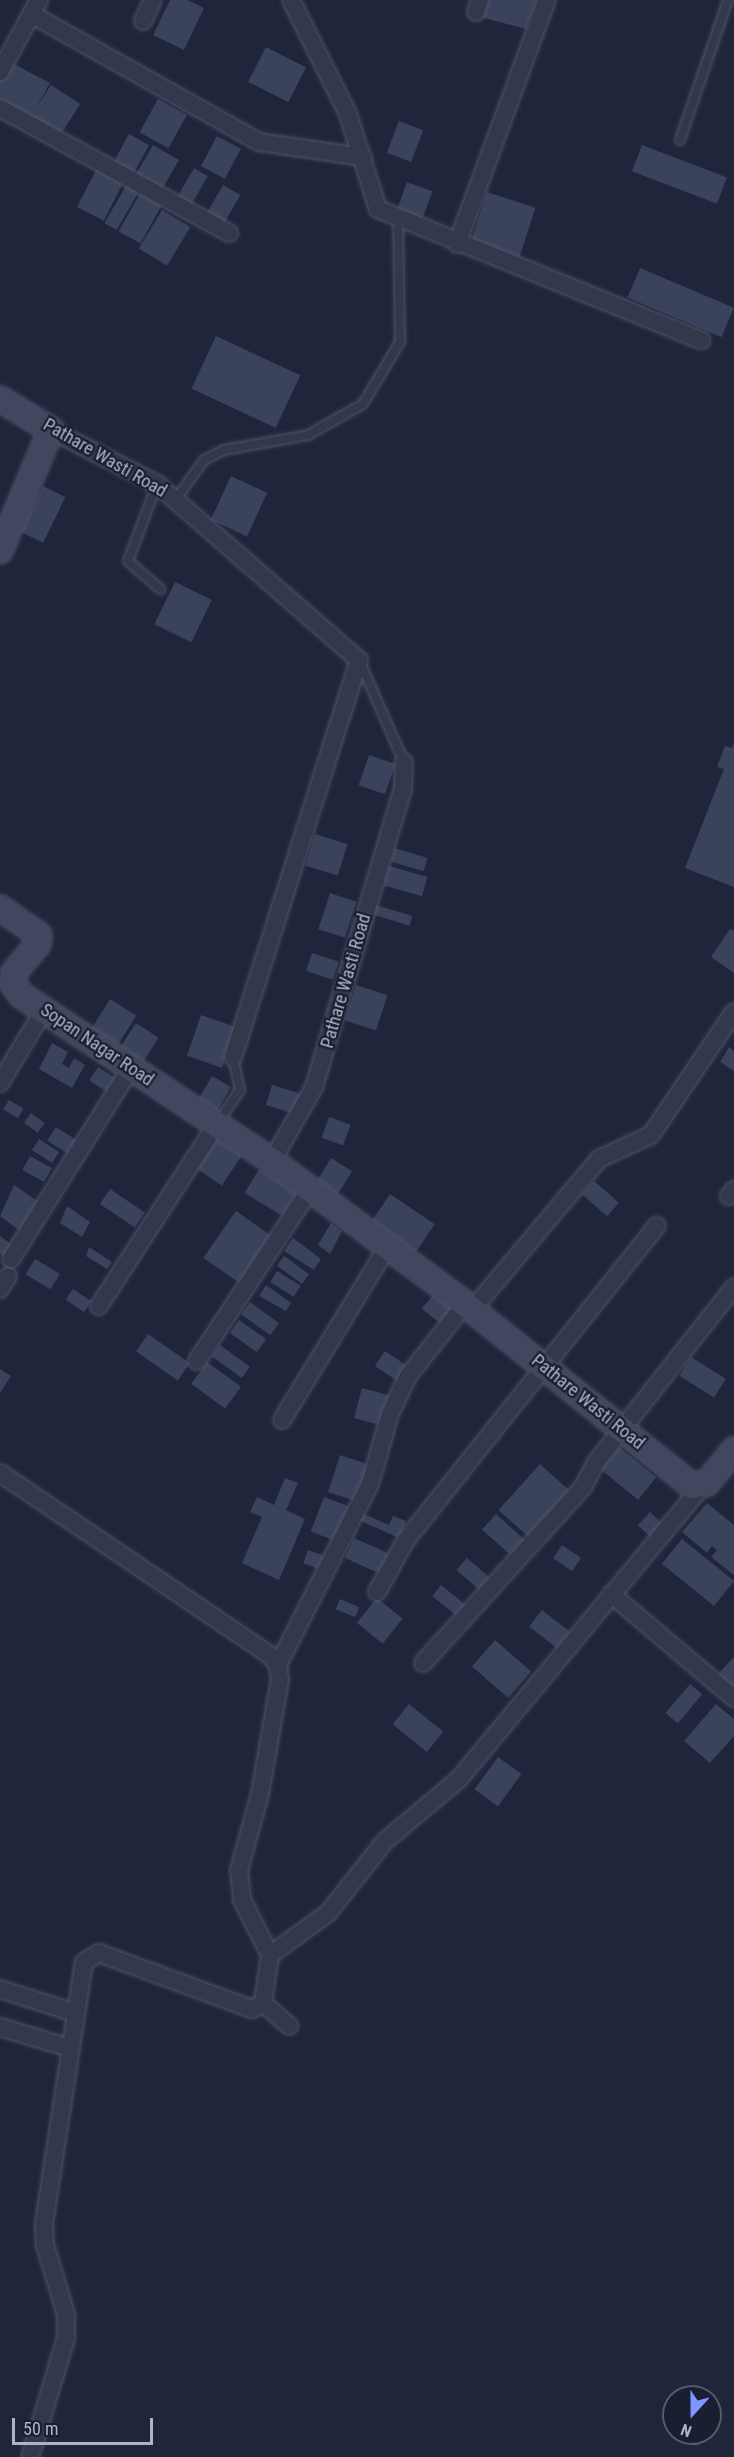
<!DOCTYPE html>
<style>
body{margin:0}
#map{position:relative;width:734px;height:2457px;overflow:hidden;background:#1f263c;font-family:"Roboto Condensed",sans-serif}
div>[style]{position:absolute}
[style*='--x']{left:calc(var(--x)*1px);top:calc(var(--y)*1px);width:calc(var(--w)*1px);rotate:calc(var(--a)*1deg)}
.building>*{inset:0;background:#3b425c;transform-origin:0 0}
.roads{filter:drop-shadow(0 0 2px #4e5367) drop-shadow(0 0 2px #4e5367)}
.lane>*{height:8px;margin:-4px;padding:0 4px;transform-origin:4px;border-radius:4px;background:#33394c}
.street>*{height:16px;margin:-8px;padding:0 8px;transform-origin:8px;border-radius:8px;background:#33394c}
.secondary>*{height:24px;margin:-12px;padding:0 12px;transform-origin:12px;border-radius:12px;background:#41475f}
span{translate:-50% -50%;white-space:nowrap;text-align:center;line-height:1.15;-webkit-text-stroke:4.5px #191e30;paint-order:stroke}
.street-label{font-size:18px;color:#aeb3c8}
.north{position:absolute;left:662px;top:2385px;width:60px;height:60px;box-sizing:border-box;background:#191e30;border:2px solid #555a6d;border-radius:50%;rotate:201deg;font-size:16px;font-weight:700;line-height:24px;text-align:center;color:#aeb3c8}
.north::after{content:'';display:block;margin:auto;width:21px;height:27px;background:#7c97ff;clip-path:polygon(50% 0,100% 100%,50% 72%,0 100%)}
.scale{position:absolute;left:12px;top:2418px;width:141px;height:27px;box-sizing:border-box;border:3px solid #aeb3c8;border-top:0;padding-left:8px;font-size:18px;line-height:21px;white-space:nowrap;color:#aeb3c8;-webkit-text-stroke:4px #191e30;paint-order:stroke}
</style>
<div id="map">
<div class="building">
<i style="clip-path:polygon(170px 0,187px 0,204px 8px,184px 50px,153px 35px)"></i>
<i style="clip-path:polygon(487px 0,537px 0,526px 29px,480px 17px)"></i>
<i style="left:266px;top:47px;width:45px;height:39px;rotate:27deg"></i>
<i style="clip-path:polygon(10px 62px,50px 83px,31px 117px,0 100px,0 80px)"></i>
<i style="left:51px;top:85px;width:35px;height:38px;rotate:33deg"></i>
<i style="left:158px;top:99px;width:33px;height:38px;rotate:29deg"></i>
<i style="left:399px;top:121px;width:26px;height:34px;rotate:21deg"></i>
<i style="left:129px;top:134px;width:23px;height:32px;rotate:29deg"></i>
<i style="left:217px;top:136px;width:27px;height:34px;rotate:28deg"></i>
<i style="left:153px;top:145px;width:30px;height:35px;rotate:30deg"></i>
<i style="left:642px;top:145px;width:91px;height:28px;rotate:21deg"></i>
<i style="left:97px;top:168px;width:30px;height:44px;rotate:27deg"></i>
<i style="left:194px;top:168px;width:16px;height:34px;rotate:30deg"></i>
<i style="left:407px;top:182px;width:27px;height:36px;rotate:20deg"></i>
<i style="left:127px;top:184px;width:14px;height:45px;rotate:30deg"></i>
<i style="left:223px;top:185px;width:20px;height:35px;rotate:30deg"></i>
<i style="left:487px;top:192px;width:51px;height:55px;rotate:18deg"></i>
<i style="left:140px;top:193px;width:25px;height:44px;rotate:29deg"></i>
<i style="left:162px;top:210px;width:33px;height:45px;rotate:31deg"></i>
<i style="left:640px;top:268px;width:102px;height:32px;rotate:23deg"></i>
<i style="left:216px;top:336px;width:93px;height:58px;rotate:25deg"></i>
<i style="left:231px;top:476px;width:40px;height:48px;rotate:25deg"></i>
<i style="left:43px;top:486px;width:25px;height:51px;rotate:26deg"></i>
<i style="left:175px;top:582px;width:41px;height:47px;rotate:26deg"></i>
<i style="clip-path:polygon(734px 743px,734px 887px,685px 868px,724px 769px,717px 767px,725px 746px,732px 748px)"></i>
<i style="left:369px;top:755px;width:28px;height:32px;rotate:19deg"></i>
<i style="left:315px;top:834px;width:34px;height:33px;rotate:17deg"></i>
<i style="left:395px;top:848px;width:34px;height:14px;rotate:17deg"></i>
<i style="left:389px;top:866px;width:40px;height:20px;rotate:16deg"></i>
<i style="left:330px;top:893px;width:28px;height:38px;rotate:18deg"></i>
<i style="left:376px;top:905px;width:38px;height:10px;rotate:17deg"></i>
<i style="clip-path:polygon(730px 929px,734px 931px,734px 973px,711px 957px)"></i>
<i style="left:312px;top:953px;width:28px;height:19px;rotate:18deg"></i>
<i style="left:356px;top:985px;width:33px;height:37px;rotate:18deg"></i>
<i style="left:110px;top:999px;width:31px;height:40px;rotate:32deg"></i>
<i style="left:201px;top:1015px;width:37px;height:43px;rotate:19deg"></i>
<i style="left:136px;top:1023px;width:27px;height:35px;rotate:33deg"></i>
<i style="clip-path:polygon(52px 1043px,68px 1052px,62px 1064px,69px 1068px,74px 1058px,85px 1065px,72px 1088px,39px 1069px)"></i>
<i style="clip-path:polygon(729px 1047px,734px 1051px,734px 1071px,720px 1062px)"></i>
<i style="left:98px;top:1067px;width:24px;height:16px;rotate:33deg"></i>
<i style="left:212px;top:1076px;width:22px;height:34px;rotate:30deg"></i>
<i style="left:272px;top:1085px;width:37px;height:21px;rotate:17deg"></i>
<i style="left:9px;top:1100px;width:17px;height:11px;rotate:31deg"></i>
<i style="left:31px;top:1113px;width:17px;height:12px;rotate:36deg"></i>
<i style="left:329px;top:1117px;width:23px;height:22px;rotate:20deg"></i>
<i style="left:56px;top:1127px;width:24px;height:16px;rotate:33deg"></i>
<i style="left:39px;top:1139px;width:24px;height:13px;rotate:33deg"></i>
<i style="left:217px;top:1139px;width:30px;height:36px;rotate:34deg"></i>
<i style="left:30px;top:1156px;width:25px;height:16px;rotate:29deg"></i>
<i style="left:331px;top:1158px;width:25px;height:32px;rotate:32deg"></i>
<i style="left:259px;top:1169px;width:44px;height:28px;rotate:31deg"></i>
<i style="left:594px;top:1181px;width:33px;height:18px;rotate:41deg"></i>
<i style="clip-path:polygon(14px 1185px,39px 1202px,20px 1231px,0 1216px)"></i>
<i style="left:110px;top:1189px;width:42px;height:18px;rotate:34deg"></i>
<i style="left:390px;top:1194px;width:54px;height:40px;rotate:34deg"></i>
<i style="clip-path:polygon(67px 1206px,90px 1222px,82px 1237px,60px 1223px)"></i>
<i style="left:236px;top:1211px;width:44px;height:57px;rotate:35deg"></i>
<i style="clip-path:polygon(331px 1223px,342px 1231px,330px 1254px,318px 1245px)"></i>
<i style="clip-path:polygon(0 1236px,11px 1244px,3px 1256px,0 1254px)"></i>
<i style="clip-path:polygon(293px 1238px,321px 1259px,314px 1270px,284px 1251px)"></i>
<i style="clip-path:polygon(89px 1247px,112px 1262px,107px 1269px,86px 1256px)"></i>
<i style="left:284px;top:1256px;width:31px;height:12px;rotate:36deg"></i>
<i style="left:35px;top:1259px;width:29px;height:18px;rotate:31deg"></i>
<i style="left:277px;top:1271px;width:28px;height:13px;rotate:32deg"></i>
<i style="clip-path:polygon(266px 1285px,291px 1303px,286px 1311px,259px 1296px)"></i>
<i style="left:73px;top:1289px;width:22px;height:13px;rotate:34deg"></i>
<i style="left:437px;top:1290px;width:28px;height:24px;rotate:39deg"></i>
<i style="left:250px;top:1302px;width:36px;height:15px;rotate:36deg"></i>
<i style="left:239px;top:1320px;width:33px;height:16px;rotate:35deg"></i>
<i style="left:148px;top:1334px;width:51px;height:21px;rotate:35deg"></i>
<i style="left:220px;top:1345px;width:37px;height:14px;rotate:36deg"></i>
<i style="left:385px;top:1351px;width:30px;height:18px;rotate:34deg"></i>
<i style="left:691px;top:1357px;width:41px;height:22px;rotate:32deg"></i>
<i style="left:207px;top:1362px;width:42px;height:27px;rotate:36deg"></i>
<i style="clip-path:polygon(0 1369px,11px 1376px,0 1393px)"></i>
<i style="left:362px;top:1388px;width:28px;height:31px;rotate:15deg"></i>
<i style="left:619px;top:1447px;width:48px;height:29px;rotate:39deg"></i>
<i style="left:340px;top:1455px;width:32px;height:39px;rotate:18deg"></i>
<i style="left:540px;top:1464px;width:43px;height:62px;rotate:42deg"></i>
<i style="clip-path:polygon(285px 1478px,298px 1483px,286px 1510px,305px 1519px,279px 1580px,242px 1563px,262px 1517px,250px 1512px,257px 1497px,274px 1505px)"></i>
<i style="left:324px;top:1497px;width:26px;height:37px;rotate:21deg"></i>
<i style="clip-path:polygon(707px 1503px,734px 1525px,734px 1575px,711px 1557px,717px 1550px,712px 1546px,707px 1553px,682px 1532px)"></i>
<i style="left:650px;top:1512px;width:22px;height:18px;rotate:43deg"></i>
<i style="clip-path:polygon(364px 1514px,389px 1525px,393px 1516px,406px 1521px,399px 1538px,361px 1521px)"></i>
<i style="left:496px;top:1514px;width:42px;height:21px;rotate:42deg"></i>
<i style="left:354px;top:1538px;width:39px;height:22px;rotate:24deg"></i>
<i style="left:682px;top:1539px;width:67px;height:32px;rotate:39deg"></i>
<i style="left:562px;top:1545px;width:23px;height:16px;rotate:34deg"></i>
<i style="left:308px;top:1550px;width:23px;height:14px;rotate:20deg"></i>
<i style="left:467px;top:1558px;width:32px;height:16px;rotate:41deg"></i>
<i style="left:441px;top:1585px;width:32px;height:14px;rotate:39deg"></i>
<i style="left:377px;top:1598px;width:33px;height:32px;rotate:39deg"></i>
<i style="left:340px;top:1599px;width:21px;height:11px;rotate:23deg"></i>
<i style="left:542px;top:1610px;width:37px;height:21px;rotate:38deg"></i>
<i style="left:495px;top:1640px;width:48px;height:35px;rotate:41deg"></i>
<i style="clip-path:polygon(734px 1657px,734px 1692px,716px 1676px)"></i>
<i style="left:690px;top:1684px;width:16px;height:38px;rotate:40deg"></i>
<i style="left:409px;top:1704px;width:44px;height:26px;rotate:39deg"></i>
<i style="clip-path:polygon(716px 1704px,734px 1719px,734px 1736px,710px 1763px,684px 1741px)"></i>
<i style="left:498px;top:1757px;width:29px;height:40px;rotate:36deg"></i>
</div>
<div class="roads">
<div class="lane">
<i style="--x:680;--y:140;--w:148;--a:-71.1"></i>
<i style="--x:157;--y:484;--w:82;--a:110.6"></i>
<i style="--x:128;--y:561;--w:43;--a:41.2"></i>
<i style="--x:176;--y:499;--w:48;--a:-54.3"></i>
<i style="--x:204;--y:460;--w:22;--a:-27"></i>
<i style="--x:224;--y:450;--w:85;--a:-10.1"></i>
<i style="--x:308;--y:435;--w:63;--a:-29.4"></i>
<i style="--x:363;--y:404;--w:72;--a:-59.2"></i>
<i style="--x:400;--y:342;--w:121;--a:-90.9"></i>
<i style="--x:359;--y:660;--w:111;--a:66.2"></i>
<i style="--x:217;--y:1124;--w:41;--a:-55.9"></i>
<i style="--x:240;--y:1090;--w:33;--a:-102"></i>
</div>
<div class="street">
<i style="--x:291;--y:0;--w:127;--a:63.4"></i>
<i style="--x:348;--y:114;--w:100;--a:72.5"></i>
<i style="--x:378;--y:209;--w:349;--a:22.1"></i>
<i style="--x:476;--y:12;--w:13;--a:-72"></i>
<i style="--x:31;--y:14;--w:261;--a:29.3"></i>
<i style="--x:259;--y:142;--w:105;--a:8.2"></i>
<i style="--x:143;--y:21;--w:23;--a:-65"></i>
<i style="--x:0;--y:72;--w:82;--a:-61.6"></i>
<i style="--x:0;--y:108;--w:261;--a:28.6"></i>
<i style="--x:457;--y:244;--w:260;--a:-69.8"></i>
<i style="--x:51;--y:430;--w:119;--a:27"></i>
<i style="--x:157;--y:484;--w:268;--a:41.1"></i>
<i style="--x:359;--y:660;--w:417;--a:107.6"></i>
<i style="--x:0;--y:1083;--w:85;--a:-58.9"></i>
<i style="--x:272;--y:1161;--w:85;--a:-60.4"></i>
<i style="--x:314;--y:1087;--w:312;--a:-73.4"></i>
<i style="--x:403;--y:788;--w:26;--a:-88"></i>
<i style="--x:729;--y:1196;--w:8;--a:-50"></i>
<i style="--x:11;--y:1259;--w:226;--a:-57.9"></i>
<i style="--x:0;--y:1289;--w:15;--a:-58"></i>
<i style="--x:99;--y:1306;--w:216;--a:-57.1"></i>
<i style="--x:472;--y:1310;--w:197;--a:-49.9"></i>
<i style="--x:599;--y:1159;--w:57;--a:-24.8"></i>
<i style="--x:651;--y:1135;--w:148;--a:-56"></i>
<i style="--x:197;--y:1361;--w:204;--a:-56.6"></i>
<i style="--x:282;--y:1420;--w:202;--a:-58.7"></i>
<i style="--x:0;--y:1473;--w:326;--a:34"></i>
<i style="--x:270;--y:1655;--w:13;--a:51"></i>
<i style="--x:278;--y:1665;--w:14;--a:82"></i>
<i style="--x:280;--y:1679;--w:117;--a:99.9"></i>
<i style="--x:260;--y:1794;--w:79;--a:105.4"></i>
<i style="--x:239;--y:1870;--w:30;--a:84"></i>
<i style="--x:242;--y:1900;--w:62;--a:63"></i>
<i style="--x:270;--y:1955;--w:49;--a:98.3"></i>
<i style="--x:263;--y:2003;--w:13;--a:151"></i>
<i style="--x:252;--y:2009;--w:163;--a:-159.9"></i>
<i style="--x:99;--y:1953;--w:17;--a:149"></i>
<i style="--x:84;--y:1962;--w:263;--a:98.7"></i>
<i style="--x:44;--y:2222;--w:23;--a:88"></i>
<i style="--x:45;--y:2245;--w:72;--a:73.1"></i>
<i style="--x:66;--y:2314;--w:24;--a:90"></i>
<i style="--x:66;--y:2338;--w:124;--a:106.8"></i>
<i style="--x:377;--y:1592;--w:60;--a:-60.9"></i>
<i style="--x:406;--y:1540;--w:402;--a:-51.4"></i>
<i style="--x:611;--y:1594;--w:161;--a:40.2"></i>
<i style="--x:423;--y:1663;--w:238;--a:-47.7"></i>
<i style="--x:583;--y:1487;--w:30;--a:-62"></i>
<i style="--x:597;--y:1461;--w:221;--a:-51.8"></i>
<i style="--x:278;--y:1665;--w:203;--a:-63.1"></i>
<i style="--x:370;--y:1484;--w:73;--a:-74.1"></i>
<i style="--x:390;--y:1414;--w:42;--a:-64.7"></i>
<i style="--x:408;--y:1376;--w:92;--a:-51.6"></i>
<i style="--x:270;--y:1955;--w:72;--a:-35.9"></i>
<i style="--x:328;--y:1913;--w:92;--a:-51.6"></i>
<i style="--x:385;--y:1841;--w:97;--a:-40"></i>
<i style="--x:459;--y:1779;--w:378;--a:-50.3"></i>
<i style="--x:0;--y:1989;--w:79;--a:17.7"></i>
<i style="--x:263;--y:2003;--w:35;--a:41"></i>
<i style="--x:0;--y:2027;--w:72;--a:16.9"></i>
</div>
<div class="secondary">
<i style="--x:0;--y:399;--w:60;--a:31.3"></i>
<i style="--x:51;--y:430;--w:131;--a:112.9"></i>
<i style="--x:0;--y:908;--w:47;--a:34.7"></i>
<i style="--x:39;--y:935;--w:9;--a:96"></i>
<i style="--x:38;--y:944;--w:38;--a:130"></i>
<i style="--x:14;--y:973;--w:11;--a:95"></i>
<i style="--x:13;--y:984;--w:14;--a:54"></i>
<i style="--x:21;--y:995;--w:301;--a:33.5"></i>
<i style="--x:272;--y:1161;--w:240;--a:36.5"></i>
<i style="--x:465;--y:1304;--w:291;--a:38.7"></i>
<i style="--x:692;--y:1486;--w:15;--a:-11"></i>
<i style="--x:707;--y:1483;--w:43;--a:-50.7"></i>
</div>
</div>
<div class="street-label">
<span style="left:105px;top:458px;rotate:30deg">Pathare Wasti Road</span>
<span style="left:346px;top:981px;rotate:-74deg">Pathare Wasti Road</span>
<span style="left:97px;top:1045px;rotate:34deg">Sopan Nagar Road</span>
<span style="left:588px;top:1402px;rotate:39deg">Pathare Wasti Road</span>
</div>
<div class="north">N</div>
<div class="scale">50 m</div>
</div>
